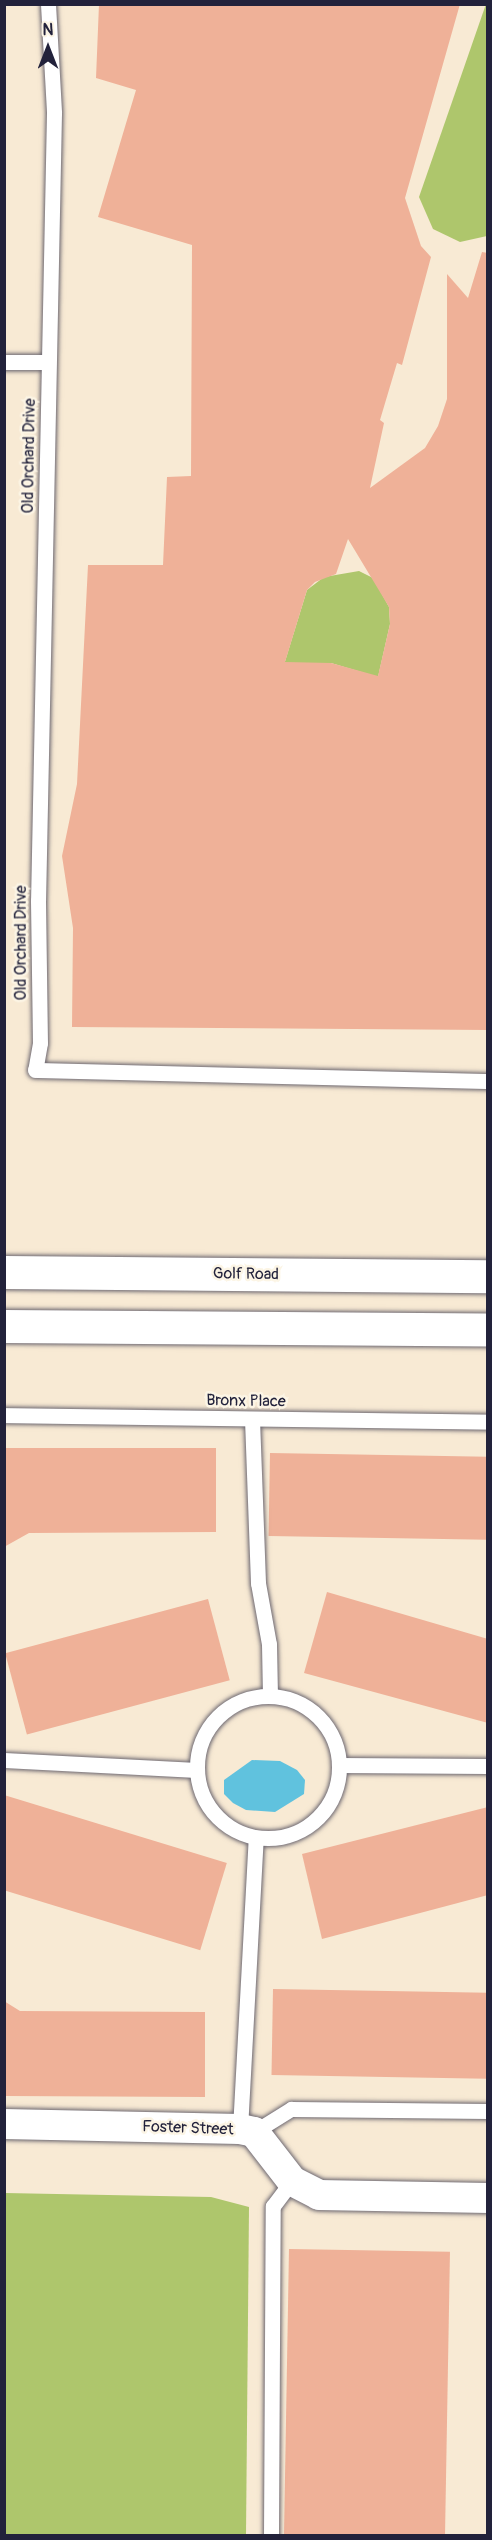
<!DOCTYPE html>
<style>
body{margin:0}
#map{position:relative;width:492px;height:2540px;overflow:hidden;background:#f8ead4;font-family:Pangolin,sans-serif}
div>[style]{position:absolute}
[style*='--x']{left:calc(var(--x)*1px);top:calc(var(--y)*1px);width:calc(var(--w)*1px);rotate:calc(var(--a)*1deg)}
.green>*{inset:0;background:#aec66c}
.water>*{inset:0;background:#60c2de}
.building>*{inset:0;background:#efb198;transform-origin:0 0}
.roads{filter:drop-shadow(0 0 2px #6d6871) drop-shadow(0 0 2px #6d6871)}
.service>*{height:15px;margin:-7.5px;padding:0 7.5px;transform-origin:7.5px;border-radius:7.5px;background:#fff}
.service>.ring{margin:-7.5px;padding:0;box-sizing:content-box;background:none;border:15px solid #fff;border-radius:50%}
.minor>*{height:30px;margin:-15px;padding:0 15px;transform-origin:15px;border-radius:15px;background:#fff}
.secondary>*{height:33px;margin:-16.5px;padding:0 16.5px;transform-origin:16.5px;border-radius:16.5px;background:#fff}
span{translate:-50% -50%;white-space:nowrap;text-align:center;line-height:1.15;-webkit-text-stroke:5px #fcf5e5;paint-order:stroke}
.street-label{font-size:16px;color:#22223b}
.frame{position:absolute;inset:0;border:6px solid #22223b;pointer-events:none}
.north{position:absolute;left:18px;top:18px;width:60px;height:60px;-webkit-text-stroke:4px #fcf5e5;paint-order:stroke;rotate:0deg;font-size:16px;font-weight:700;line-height:24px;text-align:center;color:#22223b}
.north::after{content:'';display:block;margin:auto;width:21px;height:27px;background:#22223b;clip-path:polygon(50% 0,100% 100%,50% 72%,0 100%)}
</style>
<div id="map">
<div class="green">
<i style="clip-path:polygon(486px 4px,487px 236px,460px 242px,433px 229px,419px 197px)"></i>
<i style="clip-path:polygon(359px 571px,373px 578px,389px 607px,390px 624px,378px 677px,331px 663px,283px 668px,307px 590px,324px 577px)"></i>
<i style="clip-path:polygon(5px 2193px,211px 2197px,249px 2207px,246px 2535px,5px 2535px)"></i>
</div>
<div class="water">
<i style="clip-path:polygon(252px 1760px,280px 1761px,297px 1770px,305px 1780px,304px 1794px,275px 1812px,246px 1810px,233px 1803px,224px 1794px,224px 1780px)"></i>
</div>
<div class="building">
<i style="clip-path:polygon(evenodd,99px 4px,460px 4px,405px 198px,421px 246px,431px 257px,402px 365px,397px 363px,380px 420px,384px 423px,370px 488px,425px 448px,438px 426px,447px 399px,447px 274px,468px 298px,482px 252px,488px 253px,488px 1030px,72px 1027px,73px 928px,62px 856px,77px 784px,88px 565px,163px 565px,167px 477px,191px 476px,192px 245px,98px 217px,136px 90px,96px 78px,99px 4px,348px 539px,389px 607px,390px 624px,378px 676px,331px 663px,285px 662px,307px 590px,315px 582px,336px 574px,348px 539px)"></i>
<i style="clip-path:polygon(4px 1448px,216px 1448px,216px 1532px,29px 1533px,4px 1547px)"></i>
<i style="left:270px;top:1453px;width:218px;height:83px;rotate:1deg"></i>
<i style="clip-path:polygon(327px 1592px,488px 1639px,488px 1723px,304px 1673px)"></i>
<i style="left:208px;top:1599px;width:84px;height:210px;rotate:75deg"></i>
<i style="left:4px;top:1795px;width:233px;height:91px;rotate:17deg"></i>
<i style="clip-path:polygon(488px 1807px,488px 1895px,322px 1939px,302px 1854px)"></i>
<i style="left:273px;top:1989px;width:215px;height:86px;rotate:1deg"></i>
<i style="clip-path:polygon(4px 2001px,20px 2011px,205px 2012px,205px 2097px,4px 2096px)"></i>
<i style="left:289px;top:2249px;width:161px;height:286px;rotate:1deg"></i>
</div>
<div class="roads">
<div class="service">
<i style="--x:48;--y:4;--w:109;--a:86.8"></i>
<i style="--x:54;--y:113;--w:788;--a:91.16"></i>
<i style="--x:38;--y:901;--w:142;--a:89.2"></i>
<i style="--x:40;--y:1043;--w:27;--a:100"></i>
<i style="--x:35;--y:1070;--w:453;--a:1.4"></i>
<i style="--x:4;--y:362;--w:44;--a:0"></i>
<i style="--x:4;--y:1415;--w:484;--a:0.8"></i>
<i style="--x:252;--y:1419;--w:164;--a:87.9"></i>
<i style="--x:258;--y:1583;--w:62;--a:79.8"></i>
<i style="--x:269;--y:1644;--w:51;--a:88.9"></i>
<i class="ring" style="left:197px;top:1696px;width:127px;height:127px"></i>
<i style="--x:4;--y:1760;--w:193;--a:3"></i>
<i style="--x:339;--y:1765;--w:149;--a:0.4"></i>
<i style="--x:240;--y:2129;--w:292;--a:-86.9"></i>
<i style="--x:254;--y:2132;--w:44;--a:-31.9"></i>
<i style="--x:291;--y:2109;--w:197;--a:0.6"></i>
<i style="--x:271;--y:2536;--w:330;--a:-89.7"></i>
<i style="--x:273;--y:2206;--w:31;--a:-53"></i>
</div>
<div class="minor">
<i style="--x:4;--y:2124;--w:236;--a:1.2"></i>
<i style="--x:240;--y:2129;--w:14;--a:12"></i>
<i style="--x:254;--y:2132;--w:62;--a:52.2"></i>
<i style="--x:292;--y:2181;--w:30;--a:27"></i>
<i style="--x:319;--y:2195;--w:169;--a:1"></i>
</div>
<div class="secondary">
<i style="--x:4;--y:1272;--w:484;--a:0.5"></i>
<i style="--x:4;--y:1326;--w:484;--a:0.4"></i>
</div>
</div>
<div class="street-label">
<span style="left:29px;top:456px;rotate:-89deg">Old Orchard Drive</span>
<span style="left:21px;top:943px;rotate:-90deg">Old Orchard Drive</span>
<span style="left:246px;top:1274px;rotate:1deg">Golf Road</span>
<span style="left:246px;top:1401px;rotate:1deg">Bronx Place</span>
<span style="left:188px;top:2128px;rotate:2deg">Foster Street</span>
</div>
<div class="frame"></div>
<div class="north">N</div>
</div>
